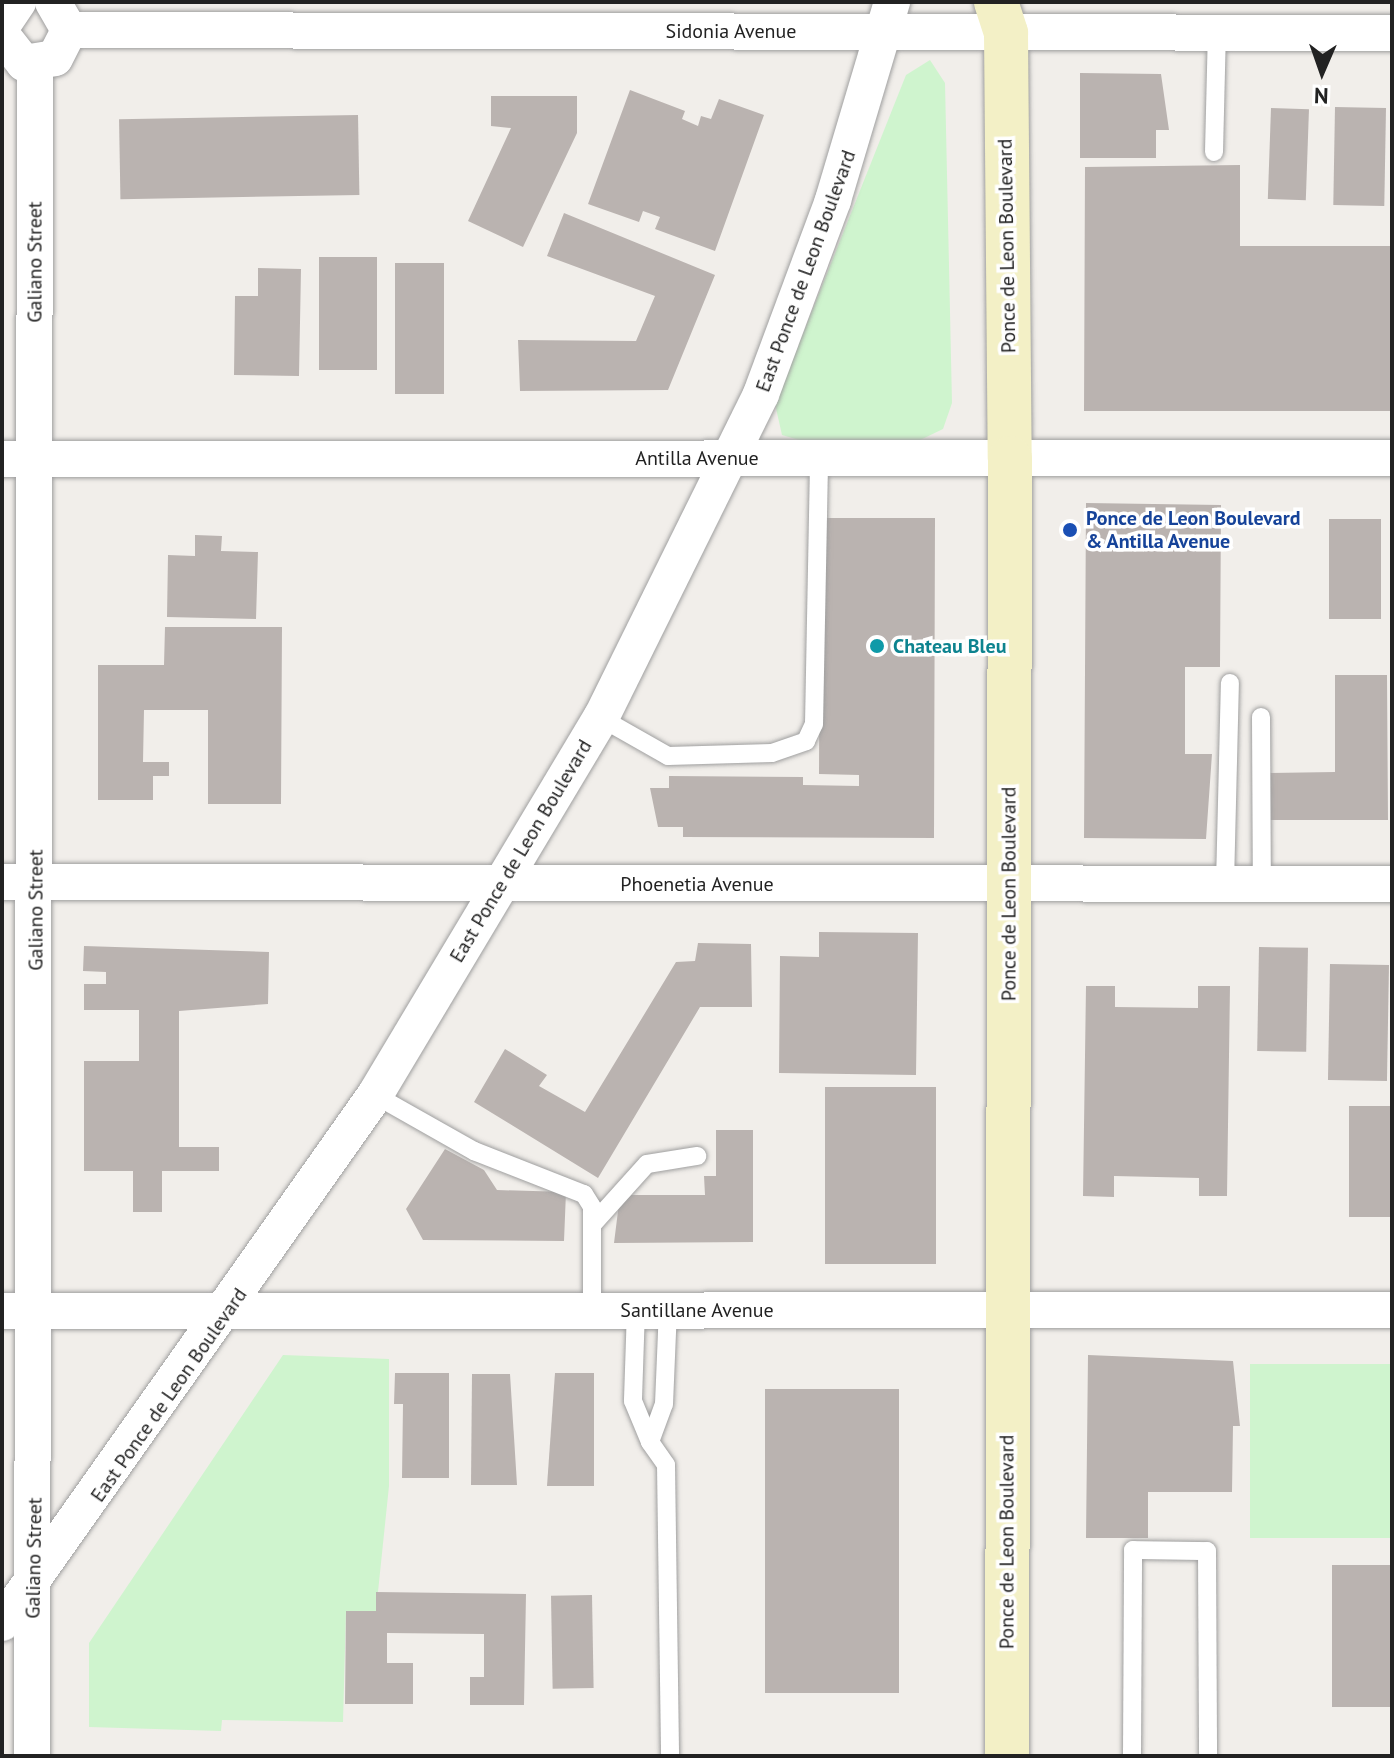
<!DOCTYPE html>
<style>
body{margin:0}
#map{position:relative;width:1394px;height:1758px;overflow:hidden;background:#f1eeea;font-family:"PT Sans",sans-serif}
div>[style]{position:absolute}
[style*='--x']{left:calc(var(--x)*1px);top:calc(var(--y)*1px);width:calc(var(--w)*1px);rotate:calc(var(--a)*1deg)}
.park>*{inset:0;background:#cff4ce;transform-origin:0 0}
.building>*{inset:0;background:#bab3b0;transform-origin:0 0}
.roads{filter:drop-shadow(0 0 2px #9f9f9f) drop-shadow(0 0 2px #9f9f9f)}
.lane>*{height:18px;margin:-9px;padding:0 9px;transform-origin:9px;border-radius:9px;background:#fff}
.street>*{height:36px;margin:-18px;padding:0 18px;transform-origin:18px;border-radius:18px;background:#fff}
.secondary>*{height:44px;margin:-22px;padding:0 22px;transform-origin:22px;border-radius:22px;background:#f3f0c6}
.dots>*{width:22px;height:22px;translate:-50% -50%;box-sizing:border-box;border:4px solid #fff;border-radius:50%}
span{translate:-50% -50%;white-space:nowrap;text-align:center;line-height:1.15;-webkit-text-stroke:7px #fff;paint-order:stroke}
.street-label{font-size:20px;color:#222}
.transit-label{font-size:20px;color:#164399;font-weight:700}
.left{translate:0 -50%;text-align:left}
.culture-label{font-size:20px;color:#0d838f;font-weight:700}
.frame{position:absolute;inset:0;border:4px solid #222;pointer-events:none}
.north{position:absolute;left:1282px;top:32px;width:80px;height:80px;-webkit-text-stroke:6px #fff;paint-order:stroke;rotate:182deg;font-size:22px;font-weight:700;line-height:32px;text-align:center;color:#222}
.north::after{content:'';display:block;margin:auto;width:28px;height:36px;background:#222;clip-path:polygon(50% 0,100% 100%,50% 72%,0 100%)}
</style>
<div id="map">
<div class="park">
<i style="clip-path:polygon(930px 60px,945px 83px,952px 403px,943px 429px,916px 442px,806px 442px,782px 435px,775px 404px,906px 75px)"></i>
<i style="clip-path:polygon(283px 1355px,389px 1359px,389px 1486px,376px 1611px,346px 1611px,343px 1722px,222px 1720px,221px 1731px,89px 1727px,89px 1643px)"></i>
<i style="left:1392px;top:1364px;width:174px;height:142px;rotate:90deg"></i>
</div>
<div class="building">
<i style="clip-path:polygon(1080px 73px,1161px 74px,1169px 130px,1156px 130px,1156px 158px,1080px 158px)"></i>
<i style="clip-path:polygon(630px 90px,685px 111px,682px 119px,698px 126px,701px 116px,711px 119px,719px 99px,764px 115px,715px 251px,655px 229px,660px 217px,643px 211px,639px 222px,588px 204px)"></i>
<i style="clip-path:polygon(491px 96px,577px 96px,577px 133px,523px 247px,468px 221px,511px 128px,491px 126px)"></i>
<i style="left:1335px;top:107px;width:51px;height:98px;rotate:1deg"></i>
<i style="left:1271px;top:108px;width:38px;height:91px;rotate:2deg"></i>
<i style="left:358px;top:115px;width:80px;height:239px;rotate:89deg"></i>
<i style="clip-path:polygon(1240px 165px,1240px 246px,1392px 246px,1392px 411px,1084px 411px,1085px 167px)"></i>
<i style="clip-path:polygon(564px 213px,715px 275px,668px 390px,520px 391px,518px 340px,636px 341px,655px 296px,547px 256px)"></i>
<i style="left:319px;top:257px;width:58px;height:113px"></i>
<i style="left:395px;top:263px;width:49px;height:131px"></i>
<i style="clip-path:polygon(258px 268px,301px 269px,299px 376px,234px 375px,235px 296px,258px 296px)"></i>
<i style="clip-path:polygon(1086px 503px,1221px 505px,1220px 667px,1185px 667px,1185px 754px,1212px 754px,1206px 839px,1084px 838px)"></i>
<i style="clip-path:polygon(820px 518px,935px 518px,934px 838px,683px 837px,683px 827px,658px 827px,650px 788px,669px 788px,669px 776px,803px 777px,803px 785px,859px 786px,859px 775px,819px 774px)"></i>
<i style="left:1329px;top:519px;width:52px;height:100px"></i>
<i style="clip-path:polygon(195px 535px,222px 536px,221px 551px,258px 552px,256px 619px,167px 617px,168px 555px,195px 556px)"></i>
<i style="clip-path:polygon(165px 627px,282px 627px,281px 804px,208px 804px,208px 710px,144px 710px,143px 762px,169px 762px,169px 776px,153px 776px,153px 800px,98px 800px,98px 665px,164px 665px)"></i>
<i style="clip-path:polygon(1335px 675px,1387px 675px,1388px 820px,1269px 820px,1269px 773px,1335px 772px)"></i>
<i style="clip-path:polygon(819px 932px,918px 933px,916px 1075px,779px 1073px,780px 956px,819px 957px)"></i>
<i style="clip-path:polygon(698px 943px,751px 944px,752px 1007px,700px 1007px,598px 1178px,474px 1102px,505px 1049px,547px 1075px,539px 1086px,585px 1112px,676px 962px,695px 961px)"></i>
<i style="clip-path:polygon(84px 946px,269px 952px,268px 1004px,179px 1011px,179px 1147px,219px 1147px,219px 1171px,162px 1171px,162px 1212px,133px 1212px,133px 1171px,84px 1171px,84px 1061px,139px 1061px,139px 1010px,84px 1010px,84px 984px,106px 984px,106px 972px,83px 971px)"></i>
<i style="left:1259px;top:947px;width:49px;height:104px;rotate:1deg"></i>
<i style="left:1330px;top:964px;width:59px;height:116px;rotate:1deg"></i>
<i style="clip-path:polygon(1086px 986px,1115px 986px,1115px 1007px,1198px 1008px,1198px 986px,1230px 986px,1227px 1196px,1199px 1196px,1199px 1178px,1114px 1176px,1114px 1197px,1083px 1196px)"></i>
<i style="left:825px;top:1087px;width:111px;height:177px"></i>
<i style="left:1349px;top:1106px;width:43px;height:111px"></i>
<i style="clip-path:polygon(716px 1130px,753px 1130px,753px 1242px,614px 1243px,620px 1195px,705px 1195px,704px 1176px,716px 1176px)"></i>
<i style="clip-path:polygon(445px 1149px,484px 1170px,497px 1190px,566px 1192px,564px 1241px,423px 1240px,406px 1209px)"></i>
<i style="clip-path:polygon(1088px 1355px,1233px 1361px,1240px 1426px,1233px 1426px,1232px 1492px,1148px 1492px,1148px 1538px,1086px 1538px)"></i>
<i style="clip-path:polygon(395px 1373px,449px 1373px,449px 1478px,402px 1478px,403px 1404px,394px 1404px)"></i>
<i style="clip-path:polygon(555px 1373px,594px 1373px,594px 1486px,547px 1486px)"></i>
<i style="clip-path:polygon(472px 1374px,510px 1374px,517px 1485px,471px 1485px)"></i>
<i style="left:899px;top:1389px;width:304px;height:134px;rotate:90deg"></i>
<i style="left:1332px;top:1565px;width:60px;height:142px"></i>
<i style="clip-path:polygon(376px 1592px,526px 1594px,524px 1705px,470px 1705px,470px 1677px,484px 1677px,484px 1634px,387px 1633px,387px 1663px,413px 1663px,413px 1704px,345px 1704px,346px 1611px,376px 1611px)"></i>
<i style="left:592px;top:1595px;width:93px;height:41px;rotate:89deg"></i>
</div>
<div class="roads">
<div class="lane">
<i style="--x:1214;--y:152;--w:119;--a:-88.6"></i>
<i style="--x:1261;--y:717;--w:167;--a:89.7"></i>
<i style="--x:601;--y:718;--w:77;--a:29.6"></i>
<i style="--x:668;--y:756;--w:104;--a:-1.7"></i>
<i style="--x:772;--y:753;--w:36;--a:-19"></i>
<i style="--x:806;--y:741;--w:19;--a:-65"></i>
<i style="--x:814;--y:724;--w:266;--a:-88.9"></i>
<i style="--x:1225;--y:884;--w:201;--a:-88.6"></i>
<i style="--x:375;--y:1095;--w:114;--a:29.5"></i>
<i style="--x:474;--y:1151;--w:118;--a:21.4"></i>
<i style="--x:584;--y:1194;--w:15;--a:58"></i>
<i style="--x:592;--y:1207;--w:102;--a:90"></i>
<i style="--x:592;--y:1225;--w:82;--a:-48"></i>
<i style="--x:647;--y:1164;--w:51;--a:-9.1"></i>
<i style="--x:636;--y:1309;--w:92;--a:91.9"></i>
<i style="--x:633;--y:1401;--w:44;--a:67.5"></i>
<i style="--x:650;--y:1442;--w:40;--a:-69.8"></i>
<i style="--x:664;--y:1404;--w:95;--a:-87.6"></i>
<i style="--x:650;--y:1442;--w:28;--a:55"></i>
<i style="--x:666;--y:1465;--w:291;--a:89.2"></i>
<i style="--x:1132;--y:1756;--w:206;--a:-89.7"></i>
<i style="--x:1133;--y:1550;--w:74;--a:0.8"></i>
<i style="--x:1207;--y:1551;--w:205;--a:89.7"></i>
</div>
<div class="street">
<i style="--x:2;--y:26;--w:29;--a:-56"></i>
<i style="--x:69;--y:30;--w:1323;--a:0.13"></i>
<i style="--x:2;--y:35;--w:36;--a:52"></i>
<i style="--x:24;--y:63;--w:31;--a:-9"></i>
<i style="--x:55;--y:58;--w:31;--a:-63"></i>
<i style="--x:69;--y:30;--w:32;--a:-120"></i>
<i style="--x:2;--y:459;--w:1390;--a:-0.04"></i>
<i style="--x:2;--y:882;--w:1390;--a:0.08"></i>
<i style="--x:2;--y:1311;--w:1390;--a:-0.04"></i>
<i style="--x:2;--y:1623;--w:646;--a:-54.76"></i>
<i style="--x:375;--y:1095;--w:440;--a:-59.1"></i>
<i style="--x:601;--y:718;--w:361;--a:-63.7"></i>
<i style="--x:761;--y:394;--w:207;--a:-69.6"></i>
<i style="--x:833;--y:200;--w:207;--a:-73.4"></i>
<i style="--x:32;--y:1756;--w:1691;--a:-89.9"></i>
</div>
<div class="secondary">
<i style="--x:996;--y:2;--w:33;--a:72"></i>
<i style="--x:1006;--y:33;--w:425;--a:89.5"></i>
<i style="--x:1010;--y:458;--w:1298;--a:90.13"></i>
</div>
</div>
<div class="dots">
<i style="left:1070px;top:530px;background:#1a4fb4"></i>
<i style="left:877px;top:646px;background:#0f9aa8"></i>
</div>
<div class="street-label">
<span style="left:731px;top:31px">Sidonia Avenue</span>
<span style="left:1007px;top:246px;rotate:-91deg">Ponce de Leon Boulevard</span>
<span style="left:35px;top:262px;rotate:-90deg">Galiano Street</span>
<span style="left:806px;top:271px;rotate:-70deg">East Ponce de Leon Boulevard</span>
<span style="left:697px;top:458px">Antilla Avenue</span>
<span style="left:521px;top:851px;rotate:-59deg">East Ponce de Leon Boulevard</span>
<span style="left:697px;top:884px">Phoenetia Avenue</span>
<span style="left:1009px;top:894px;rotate:-90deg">Ponce de Leon Boulevard</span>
<span style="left:36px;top:910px;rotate:-90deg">Galiano Street</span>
<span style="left:697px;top:1310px">Santillane Avenue</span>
<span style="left:169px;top:1395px;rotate:-55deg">East Ponce de Leon Boulevard</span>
<span style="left:1007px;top:1542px;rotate:-90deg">Ponce de Leon Boulevard</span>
<span style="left:34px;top:1558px;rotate:-89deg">Galiano Street</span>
</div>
<div class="transit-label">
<span class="left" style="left:1086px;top:530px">Ponce de Leon Boulevard<br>&amp; Antilla Avenue</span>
</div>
<div class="culture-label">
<span class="left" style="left:893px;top:646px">Chateau Bleu</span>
</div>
<div class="frame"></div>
<div class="north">N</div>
</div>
